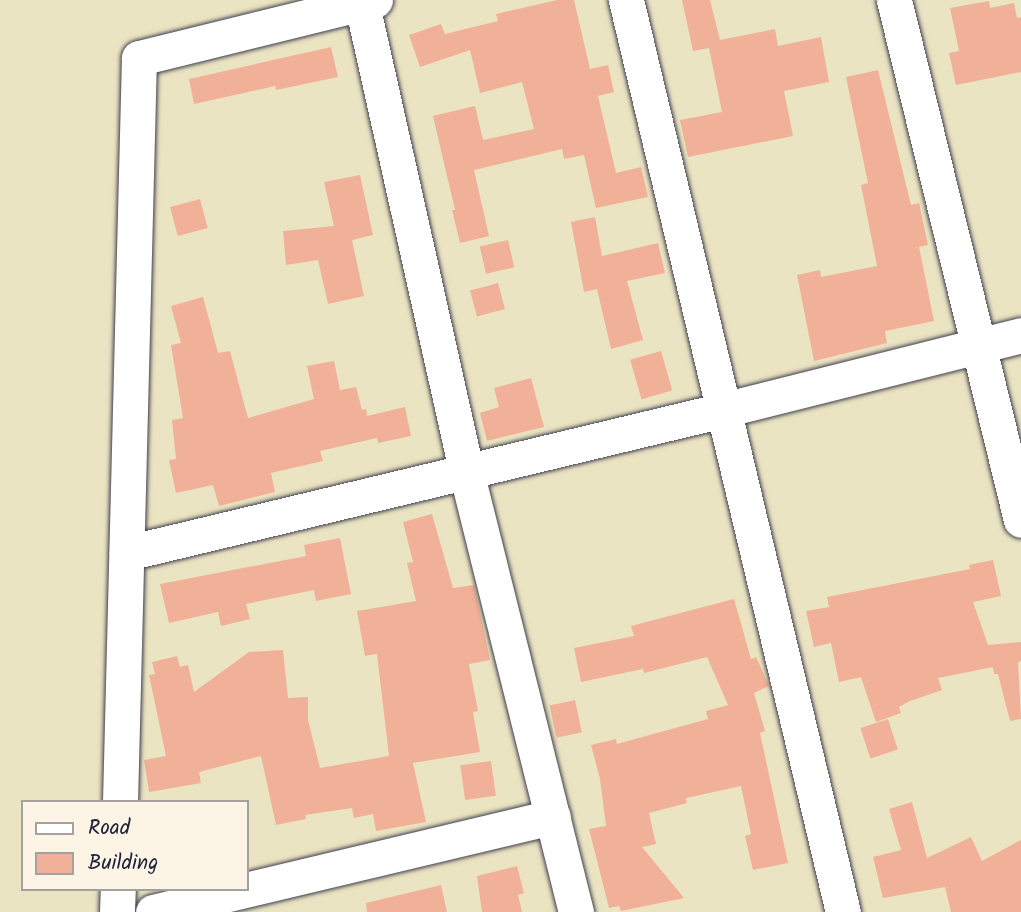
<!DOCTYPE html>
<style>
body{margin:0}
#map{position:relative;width:1021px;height:912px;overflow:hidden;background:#ebe4c2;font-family:Kalam,sans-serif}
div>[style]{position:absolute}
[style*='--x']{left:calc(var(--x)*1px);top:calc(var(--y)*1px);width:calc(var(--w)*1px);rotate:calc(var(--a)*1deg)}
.building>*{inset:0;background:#f1b198;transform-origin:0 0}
.roads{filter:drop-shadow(0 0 2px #403f4f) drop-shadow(0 0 2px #403f4f)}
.minor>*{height:35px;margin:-17.5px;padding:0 17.5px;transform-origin:17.5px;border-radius:17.5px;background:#fff}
span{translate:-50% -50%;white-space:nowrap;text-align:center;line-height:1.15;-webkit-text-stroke:5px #fcf5e5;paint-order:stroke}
.legend{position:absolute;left:21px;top:800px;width:228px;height:91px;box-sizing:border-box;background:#fcf5e5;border:2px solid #a5a1a1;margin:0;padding:9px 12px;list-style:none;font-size:21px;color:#22223b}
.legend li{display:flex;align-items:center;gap:14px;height:35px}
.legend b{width:35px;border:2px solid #a5a1a1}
</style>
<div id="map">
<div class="building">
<i style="clip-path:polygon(557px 0,574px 0,590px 69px,608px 65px,614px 92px,598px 96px,616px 173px,641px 167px,648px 197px,596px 208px,584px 155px,564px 159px,562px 149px,474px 170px,489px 236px,460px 243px,452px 210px,455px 210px,433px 116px,475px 106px,483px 140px,534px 129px,522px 82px,480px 93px,470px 50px,420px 67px,409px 35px,441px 24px,445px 34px,498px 21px,496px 14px)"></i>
<i style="clip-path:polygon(682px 0,710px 0,720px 40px,775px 29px,778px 46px,821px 37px,829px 82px,784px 91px,793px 136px,688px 157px,680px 120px,722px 112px,709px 48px,693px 51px)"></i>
<i style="clip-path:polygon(989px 1px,990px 8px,1014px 3px,1017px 18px,1021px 17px,1021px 72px,956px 85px,949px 53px,959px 51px,950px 8px)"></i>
<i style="clip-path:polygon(331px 47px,338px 77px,276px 90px,275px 86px,194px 104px,189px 79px)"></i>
<i style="clip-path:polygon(878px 70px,911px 205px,919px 203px,928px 245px,919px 247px,934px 321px,885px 331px,887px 343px,814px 361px,797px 275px,820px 270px,821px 277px,877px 266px,861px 185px,868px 183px,846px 77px)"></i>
<i style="clip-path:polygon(360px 175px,373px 235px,352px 240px,364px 296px,328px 304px,318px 260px,286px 265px,283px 231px,334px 226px,324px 182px)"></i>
<i style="left:200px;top:199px;width:30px;height:31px;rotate:75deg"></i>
<i style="clip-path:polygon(595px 217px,602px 256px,658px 243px,665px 273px,627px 281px,643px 340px,611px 349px,597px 289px,584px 292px,571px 222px)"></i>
<i style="left:508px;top:240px;width:28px;height:29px;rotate:77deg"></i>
<i style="left:498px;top:283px;width:27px;height:29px;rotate:75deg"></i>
<i style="clip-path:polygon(203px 297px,218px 353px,230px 351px,248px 418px,314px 399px,307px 366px,334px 361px,340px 390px,356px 387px,362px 410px,366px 409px,367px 416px,405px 407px,411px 436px,378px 443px,377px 438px,320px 451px,323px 461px,271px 473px,275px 492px,219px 506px,213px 485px,176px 493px,169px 460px,176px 459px,172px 420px,183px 418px,171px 345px,181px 343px,171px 306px)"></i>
<i style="left:661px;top:351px;width:41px;height:32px;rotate:74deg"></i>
<i style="clip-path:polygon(531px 378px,544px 427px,487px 441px,480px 413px,499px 407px,494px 388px)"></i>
<i style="clip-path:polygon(432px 514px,453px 588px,474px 585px,490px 660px,469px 664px,478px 711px,473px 712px,480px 752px,413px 763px,426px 822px,376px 831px,373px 814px,354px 818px,352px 808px,305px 815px,306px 819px,276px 825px,261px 756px,199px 772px,201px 783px,149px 792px,144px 760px,166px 756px,149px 675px,155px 674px,152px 662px,177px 656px,180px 667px,188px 665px,194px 692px,249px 652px,283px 650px,288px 698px,308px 697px,308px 720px,320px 768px,389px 756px,377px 654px,365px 656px,357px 611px,416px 601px,407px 563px,413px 562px,403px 522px)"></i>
<i style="clip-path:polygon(340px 538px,351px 594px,316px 601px,314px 590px,246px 604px,250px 619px,221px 626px,218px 612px,169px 623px,160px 584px,306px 556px,304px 545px)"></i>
<i style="clip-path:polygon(993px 560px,1001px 596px,973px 602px,988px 645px,1021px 642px,1021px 661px,1018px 662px,1021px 719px,1010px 721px,998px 674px,994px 674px,993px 667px,938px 678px,942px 690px,910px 701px,899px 707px,901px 713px,876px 722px,861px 677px,839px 682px,831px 643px,814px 647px,806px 611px,829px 607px,827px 597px,970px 569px,969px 565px)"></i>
<i style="clip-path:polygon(734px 599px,751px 659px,756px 657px,769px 686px,754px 693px,765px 731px,760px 733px,788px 863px,753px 870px,745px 836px,751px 834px,741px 786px,686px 798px,687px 803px,649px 813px,656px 844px,642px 847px,684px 898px,621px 911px,619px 906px,609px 908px,589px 829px,606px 826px,600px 779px,591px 745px,616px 739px,617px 744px,708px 719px,706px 711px,728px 705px,707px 657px,644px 673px,643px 669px,581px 682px,574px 648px,634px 636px,631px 626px)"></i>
<i style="left:575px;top:700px;width:33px;height:26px;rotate:78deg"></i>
<i style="left:888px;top:719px;width:32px;height:29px;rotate:72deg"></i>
<i style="left:491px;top:761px;width:35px;height:31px;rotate:82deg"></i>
<i style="clip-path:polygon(912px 802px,927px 858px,971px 837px,982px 861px,1021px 840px,1021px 912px,951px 912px,945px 887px,883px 898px,873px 857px,901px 850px,889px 809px)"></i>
<i style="clip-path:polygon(517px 866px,524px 893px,518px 895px,522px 912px,482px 912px,477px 876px)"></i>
<i style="clip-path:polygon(441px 885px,447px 912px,367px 912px,366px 903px)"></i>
</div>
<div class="roads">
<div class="minor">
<i style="--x:361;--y:0;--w:483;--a:77.4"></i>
<i style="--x:466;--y:471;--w:455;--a:76"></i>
<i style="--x:626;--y:0;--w:937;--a:76.62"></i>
<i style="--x:894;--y:0;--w:535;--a:76.28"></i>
<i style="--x:127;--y:553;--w:613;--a:-13.49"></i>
<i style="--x:723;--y:410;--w:307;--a:-14.1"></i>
<i style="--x:120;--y:802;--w:744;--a:-88.54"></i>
<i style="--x:139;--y:58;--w:243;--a:-13.8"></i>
<i style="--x:117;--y:912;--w:23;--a:-88"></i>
<i style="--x:153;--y:912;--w:411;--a:-13.4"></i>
</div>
</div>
<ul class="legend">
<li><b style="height:9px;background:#fff"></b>Road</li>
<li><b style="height:19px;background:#f1b198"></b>Building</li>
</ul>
</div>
